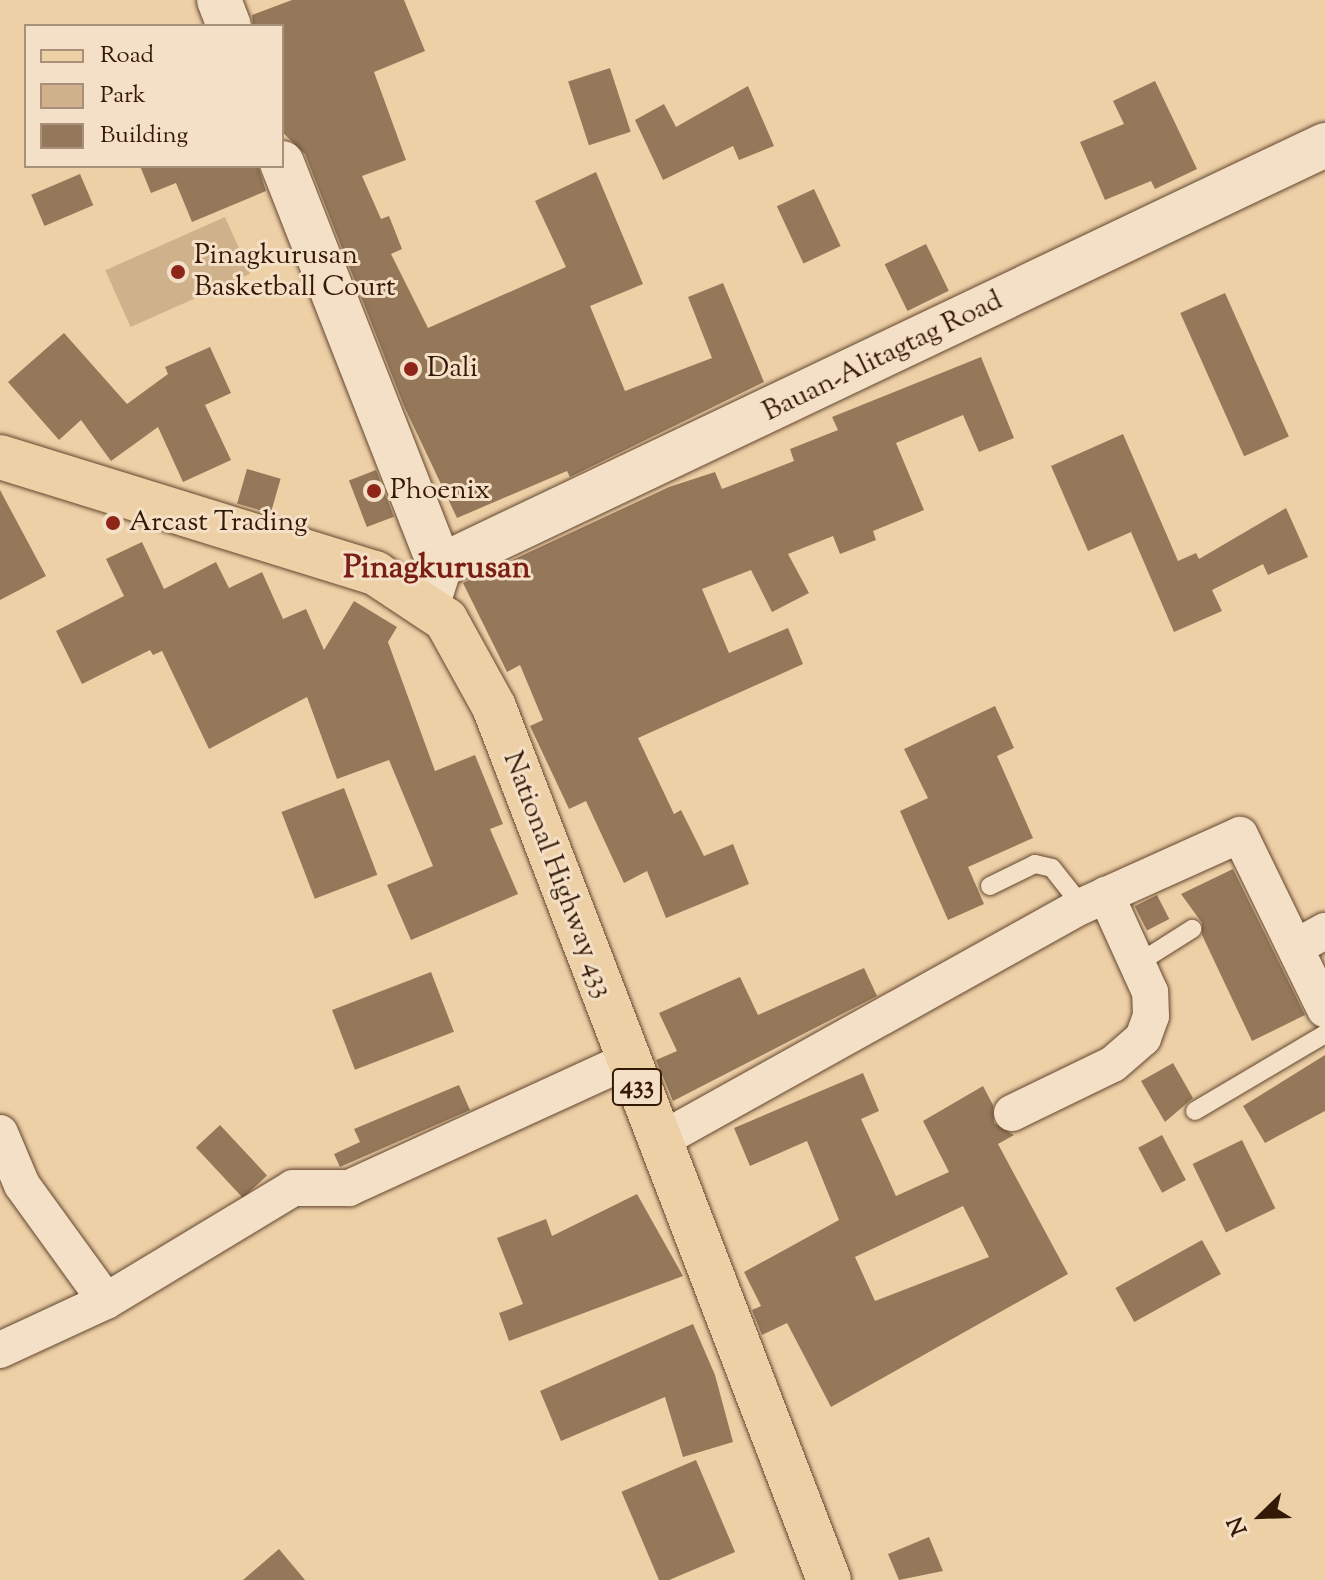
<!DOCTYPE html>
<style>
body{margin:0}
#map{position:relative;width:1325px;height:1580px;overflow:hidden;background:#eed0a7;font-family:"Sorts Mill Goudy",serif}
div>[style]{position:absolute}
[style*='--x']{left:calc(var(--x)*1px);top:calc(var(--y)*1px);width:calc(var(--w)*1px);rotate:calc(var(--a)*1deg)}
.green>*{inset:0;background:#cfb18c;transform-origin:0 0}
.building>*{inset:0;background:#95785a;transform-origin:0 0}
.roads{filter:drop-shadow(0 0 2px #63472f) drop-shadow(0 0 2px #63472f)}
.service>*{height:18px;margin:-9px;padding:0 9px;transform-origin:9px;border-radius:9px;background:#f4e0c6}
.minor>*{height:36px;margin:-18px;padding:0 18px;transform-origin:18px;border-radius:18px;background:#f4e0c6}
.secondary>*{height:44px;margin:-22px;padding:0 22px;transform-origin:22px;border-radius:22px;background:#f4e0c6}
.primary>*{height:44px;margin:-22px;padding:0 22px;transform-origin:22px;border-radius:22px;background:#eed0a7}
.dots>*{width:22px;height:22px;translate:-50% -50%;box-sizing:border-box;border:4px solid #f4e0c6;border-radius:50%}
span{translate:-50% -50%;white-space:nowrap;text-align:center;line-height:1.15;-webkit-text-stroke:6px #f4e0c6;paint-order:stroke}
.shield-label span{padding:2px 6px;background:#f4e0c6;border:2px solid;border-radius:6px;-webkit-text-stroke-width:0}
.shield-label{font-size:26px;color:#351907;font-weight:700}
.poi-label{font-size:28px;color:#351907}
.left{translate:0 -50%;text-align:left}
.street-label{font-size:28px;color:#351907}
.quarter-label{font-size:32px;color:#7a1f14;font-weight:700}
.legend{position:absolute;left:24px;top:24px;width:260px;height:144px;box-sizing:border-box;background:#f4e0c6;border:2px solid #a8907a;margin:0;padding:10px 14px;list-style:none;font-size:24px;color:#351907}
.legend li{display:flex;align-items:center;gap:16px;height:40px}
.legend b{width:40px;border:2px solid #a8907a}
.north{position:absolute;left:1221px;top:1476px;width:80px;height:80px;-webkit-text-stroke:6px #f4e0c6;paint-order:stroke;rotate:247deg;font-size:22px;font-weight:700;line-height:32px;text-align:center;color:#351907}
.north::after{content:'';display:block;margin:auto;width:28px;height:36px;background:#351907;clip-path:polygon(50% 0,100% 100%,50% 72%,0 100%)}
</style>
<div id="map">
<div class="green">
<i style="left:225px;top:217px;width:62px;height:131px;rotate:66deg"></i>
</div>
<div class="building">
<i style="clip-path:polygon(292px 0,404px 0,425px 51px,374px 72px,406px 160px,362px 176px,381px 219px,389px 216px,402px 249px,391px 254px,428px 328px,566px 267px,535px 201px,596px 172px,643px 284px,590px 306px,625px 391px,712px 358px,688px 297px,723px 283px,764px 382px,570px 477px,567px 471px,457px 518px,404px 406px,305px 154px,282px 132px,282px 26px,253px 26px,252px 15px)"></i>
<i style="left:610px;top:68px;width:67px;height:44px;rotate:72deg"></i>
<i style="clip-path:polygon(1155px 81px,1197px 169px,1155px 189px,1151px 181px,1105px 200px,1080px 142px,1124px 124px,1113px 101px)"></i>
<i style="clip-path:polygon(748px 86px,774px 146px,739px 160px,733px 146px,663px 180px,635px 120px,664px 104px,676px 127px)"></i>
<i style="clip-path:polygon(140px 166px,258px 166px,266px 191px,192px 222px,176px 183px,151px 193px)"></i>
<i style="left:80px;top:174px;width:34px;height:53px;rotate:67deg"></i>
<i style="left:814px;top:189px;width:63px;height:41px;rotate:65deg"></i>
<i style="left:926px;top:244px;width:52px;height:46px;rotate:64deg"></i>
<i style="left:1225px;top:293px;width:157px;height:49px;rotate:66deg"></i>
<i style="clip-path:polygon(64px 333px,127px 404px,168px 374px,165px 367px,210px 347px,231px 393px,205px 405px,231px 460px,183px 482px,158px 427px,111px 461px,81px 420px,59px 440px,8px 382px)"></i>
<i style="clip-path:polygon(981px 357px,1014px 438px,979px 452px,963px 415px,896px 443px,924px 510px,873px 531px,876px 540px,840px 554px,833px 536px,788px 554px,809px 593px,772px 612px,751px 570px,702px 589px,729px 653px,788px 628px,803px 664px,638px 738px,674px 814px,681px 810px,704px 856px,733px 844px,749px 884px,666px 918px,647px 871px,624px 883px,586px 801px,569px 809px,530px 726px,543px 720px,520px 665px,507px 672px,463px 583px,669px 487px,715px 472px,722px 489px,794px 461px,790px 449px,838px 430px,832px 417px)"></i>
<i style="clip-path:polygon(1123px 434px,1178px 561px,1196px 553px,1199px 559px,1286px 508px,1308px 557px,1268px 575px,1263px 564px,1212px 590px,1222px 611px,1174px 632px,1131px 532px,1088px 551px,1051px 466px)"></i>
<i style="left:247px;top:469px;width:35px;height:36px;rotate:16deg"></i>
<i style="left:376px;top:470px;width:50px;height:29px;rotate:69deg"></i>
<i style="clip-path:polygon(0 490px,46px 576px,0 600px)"></i>
<i style="clip-path:polygon(142px 542px,164px 589px,216px 562px,229px 588px,262px 572px,283px 619px,306px 609px,324px 650px,354px 601px,397px 627px,388px 642px,435px 771px,475px 755px,503px 824px,490px 829px,518px 894px,411px 940px,387px 885px,433px 866px,389px 760px,337px 779px,307px 697px,209px 749px,162px 651px,153px 655px,150px 650px,82px 684px,56px 631px,124px 596px,106px 559px)"></i>
<i style="clip-path:polygon(995px 706px,1014px 748px,997px 756px,1033px 838px,968px 867px,984px 904px,948px 920px,900px 811px,928px 798px,904px 749px)"></i>
<i style="left:344px;top:788px;width:93px;height:67px;rotate:69deg"></i>
<i style="clip-path:polygon(1233px 869px,1305px 1015px,1252px 1041px,1202px 935px,1202px 923px,1181px 894px)"></i>
<i style="left:1157px;top:895px;width:27px;height:25px;rotate:63deg"></i>
<i style="clip-path:polygon(864px 968px,877px 996px,673px 1101px,656px 1060px,677px 1051px,659px 1013px,740px 977px,758px 1015px)"></i>
<i style="left:431px;top:972px;width:64px;height:106px;rotate:69deg"></i>
<i style="clip-path:polygon(1325px 1055px,1325px 1111px,1265px 1143px,1243px 1106px)"></i>
<i style="clip-path:polygon(1173px 1063px,1193px 1098px,1165px 1122px,1141px 1081px)"></i>
<i style="clip-path:polygon(evenodd,863px 1073px,879px 1111px,861px 1119px,896px 1196px,949px 1172px,923px 1121px,983px 1086px,993px 1105px,994px 1123px,1014px 1135px,998px 1144px,1068px 1274px,831px 1407px,787px 1323px,762px 1335px,752px 1310px,761px 1306px,744px 1272px,839px 1220px,807px 1141px,750px 1166px,734px 1128px,863px 1073px,963px 1206px,989px 1257px,875px 1301px,855px 1257px,963px 1206px)"></i>
<i style="clip-path:polygon(459px 1085px,470px 1110px,340px 1167px,334px 1154px,360px 1142px,354px 1129px)"></i>
<i style="left:220px;top:1125px;width:69px;height:33px;rotate:47deg"></i>
<i style="left:1162px;top:1135px;width:51px;height:27px;rotate:62deg"></i>
<i style="left:1242px;top:1140px;width:76px;height:55px;rotate:64deg"></i>
<i style="clip-path:polygon(637px 1194px,683px 1276px,509px 1341px,499px 1313px,523px 1304px,497px 1238px,546px 1219px,552px 1236px)"></i>
<i style="left:1202px;top:1240px;width:39px;height:99px;rotate:61deg"></i>
<i style="clip-path:polygon(693px 1324px,715px 1375px,733px 1442px,683px 1457px,665px 1397px,561px 1441px,540px 1391px)"></i>
<i style="left:696px;top:1460px;width:100px;height:81px;rotate:67deg"></i>
<i style="clip-path:polygon(929px 1537px,943px 1571px,899px 1580px,888px 1554px)"></i>
<i style="clip-path:polygon(279px 1549px,305px 1580px,243px 1580px)"></i>
</div>
<div class="roads">
<div class="service">
<i style="--x:990;--y:886;--w:50;--a:-26.1"></i>
<i style="--x:1035;--y:864;--w:17;--a:13"></i>
<i style="--x:1052;--y:868;--w:48;--a:51.7"></i>
<i style="--x:1140;--y:962;--w:62;--a:-32.4"></i>
<i style="--x:1195;--y:1111;--w:151;--a:-30.6"></i>
</div>
<div class="minor">
<i style="--x:1296;--y:947;--w:33;--a:-29"></i>
<i style="--x:1012;--y:1113;--w:112;--a:-25.9"></i>
<i style="--x:1113;--y:1064;--w:40;--a:-41"></i>
<i style="--x:1143;--y:1038;--w:23;--a:-70"></i>
<i style="--x:1151;--y:1016;--w:24;--a:-92"></i>
<i style="--x:1150;--y:992;--w:107;--a:-114.4"></i>
<i style="--x:0;--y:1133;--w:56;--a:67.1"></i>
<i style="--x:22;--y:1185;--w:143;--a:54.1"></i>
<i style="--x:659;--y:1141;--w:484;--a:-29.1"></i>
<i style="--x:1082;--y:906;--w:173;--a:-24.2"></i>
<i style="--x:1240;--y:835;--w:194;--a:64"></i>
<i style="--x:0;--y:1350;--w:117;--a:-24.8"></i>
<i style="--x:106;--y:1301;--w:218;--a:-31.1"></i>
<i style="--x:293;--y:1188;--w:56;--a:0"></i>
<i style="--x:349;--y:1188;--w:306;--a:-24.6"></i>
</div>
<div class="secondary">
<i style="--x:219;--y:0;--w:28;--a:69"></i>
<i style="--x:282;--y:163;--w:433;--a:68.6"></i>
<i style="--x:440;--y:566;--w:29;--a:108"></i>
<i style="--x:440;--y:566;--w:980;--a:-25.44"></i>
</div>
<div class="primary">
<i style="--x:0;--y:457;--w:393;--a:17.2"></i>
<i style="--x:375;--y:573;--w:85;--a:33.5"></i>
<i style="--x:446;--y:620;--w:99;--a:61.1"></i>
<i style="--x:494;--y:707;--w:935;--a:69.01"></i>
</div>
</div>
<div class="dots">
<i style="left:178px;top:272px;background:#8f2418"></i>
<i style="left:411px;top:369px;background:#8f2418"></i>
<i style="left:374px;top:491px;background:#8f2418"></i>
<i style="left:113px;top:523px;background:#8f2418"></i>
</div>
<div class="shield-label">
<span style="left:637px;top:1087px">433</span>
</div>
<div class="poi-label">
<span class="left" style="left:194px;top:272px">Pinagkurusan<br>Basketball Court</span>
<span class="left" style="left:427px;top:369px">Dali</span>
<span class="left" style="left:390px;top:491px">Phoenix</span>
<span class="left" style="left:129px;top:523px">Arcast Trading</span>
</div>
<div class="street-label">
<span style="left:883px;top:357px;rotate:-26deg">Bauan-Alitagtag Road</span>
<span style="left:557px;top:875px;rotate:69deg">National Highway 433</span>
</div>
<div class="quarter-label">
<span style="left:437px;top:569px">Pinagkurusan</span>
</div>
<ul class="legend">
<li><b style="height:10px;background:#eed0a7"></b>Road</li>
<li><b style="height:22px;background:#cfb18c"></b>Park</li>
<li><b style="height:22px;background:#95785a"></b>Building</li>
</ul>
<div class="north">N</div>
</div>
